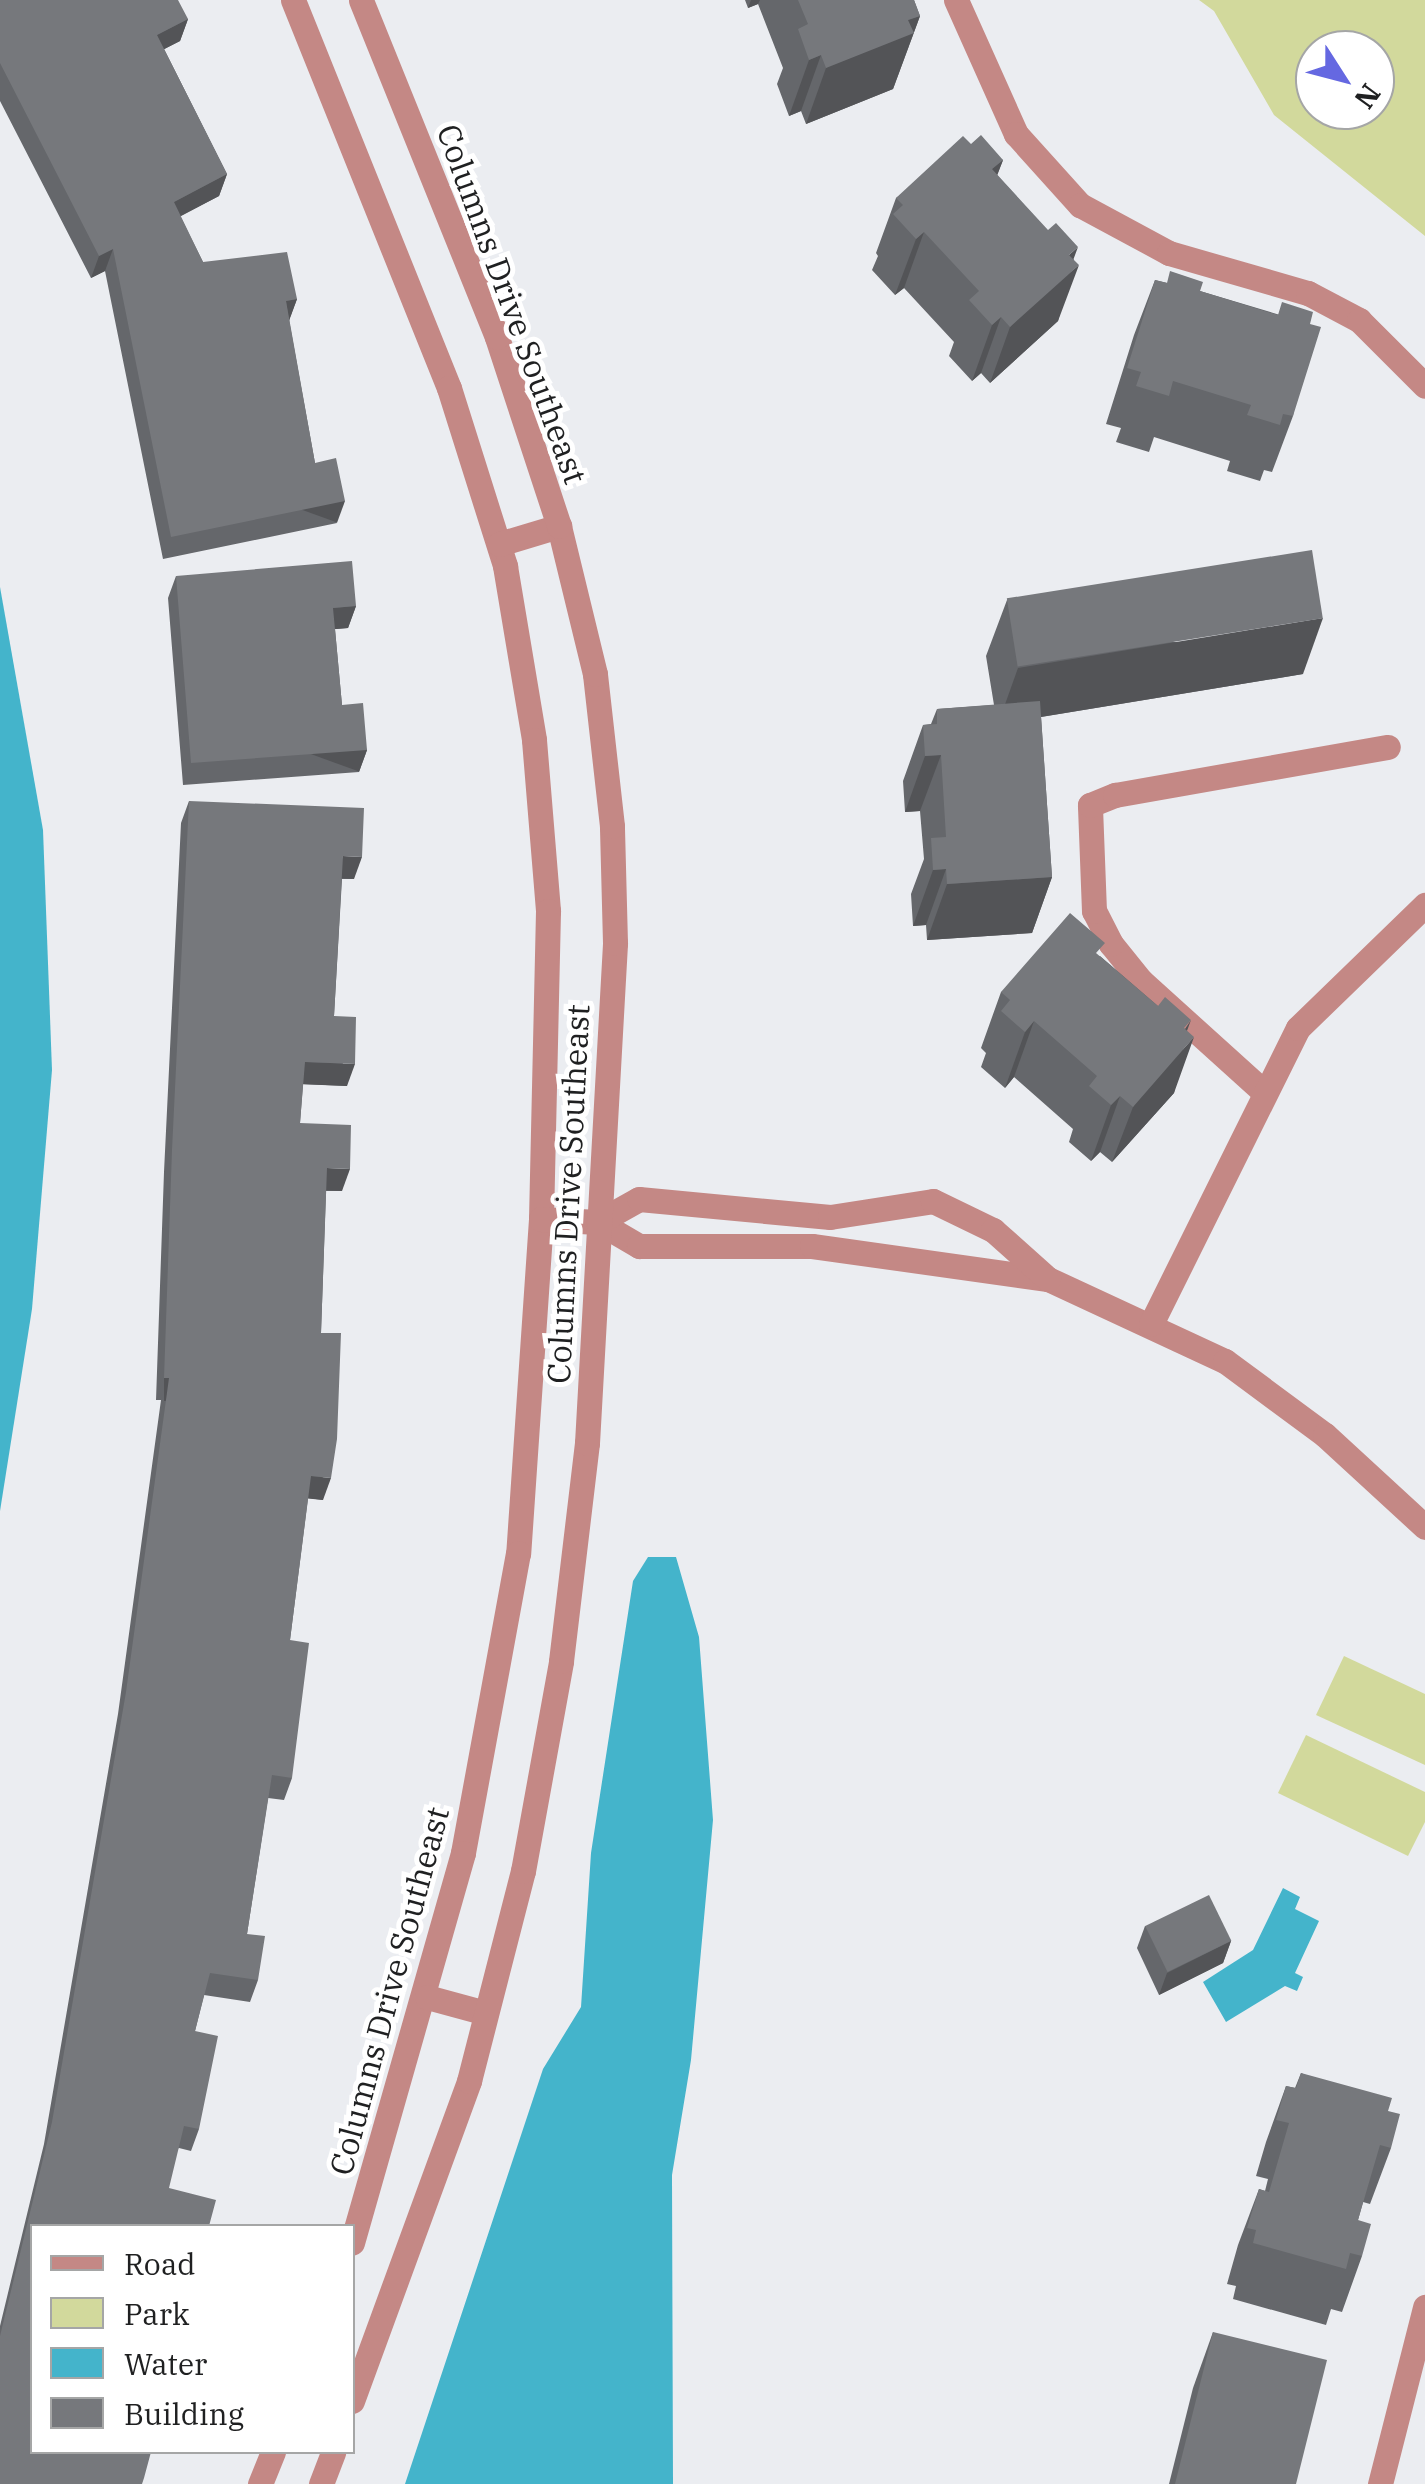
<!DOCTYPE html>
<style>
body{margin:0}
#map{position:relative;width:1425px;height:2484px;overflow:hidden;background:#ebedf1;font-family:"IBM Plex Serif",serif}
div>[style]{position:absolute}
[style*='--x']{left:calc(var(--x)*1px);top:calc(var(--y)*1px);width:calc(var(--w)*1px);rotate:calc(var(--a)*1deg)}
.green>*{inset:0;background:#d2d99c}
.water>*{inset:0;background:#44b4cb}
.minor>*{height:25px;margin:-12.5px;padding:0 12.5px;transform-origin:12.5px;border-radius:12.5px;background:#c48885}
.wall>*{inset:0;background:#65676b}
.shaded-wall>*{inset:0;background:#535457;transform-origin:0 0}
.building>*{inset:0;background:#76787c;transform-origin:0 0}
span{translate:-50% -50%;white-space:nowrap;text-align:center;line-height:1.15;-webkit-text-stroke:10px #fff;paint-order:stroke}
.street-label{font-size:32px;color:#1f2021}
.legend{position:absolute;left:30px;top:2224px;width:325px;height:230px;box-sizing:border-box;background:#fff;border:2px solid #a5a6a6;margin:0;padding:12px 18px;list-style:none;font-size:30px;color:#1f2021}
.legend li{display:flex;align-items:center;gap:20px;height:50px}
.legend b{width:50px;border:2px solid #a5a6a6}
.north{position:absolute;left:1295px;top:30px;width:100px;height:100px;box-sizing:border-box;background:#fff;border:2px solid #a5a6a6;border-radius:50%;rotate:126deg;font-size:28px;font-weight:700;line-height:40px;text-align:center;color:#1f2021}
.north::after{content:'';display:block;margin:auto;width:35px;height:45px;background:#6568e1;clip-path:polygon(50% 0,100% 100%,50% 72%,0 100%)}
</style>
<div id="map">
<div class="green">
<i style="clip-path:polygon(evenodd,1199px 0,1425px 0,1425px 236px,1274px 115px,1214px 11px,1199px 0,1315px 50px,1375px 50px,1375px 110px,1315px 110px,1315px 50px)"></i>
<i style="clip-path:polygon(1344px 1656px,1425px 1694px,1425px 1765px,1316px 1715px)"></i>
<i style="clip-path:polygon(1306px 1735px,1425px 1792px,1425px 1822px,1408px 1856px,1278px 1793px)"></i>
</div>
<div class="water">
<i style="clip-path:polygon(0 587px,43px 830px,52px 1070px,32px 1309px,0 1511px)"></i>
<i style="clip-path:polygon(648px 1557px,676px 1557px,699px 1637px,713px 1820px,691px 2060px,672px 2175px,673px 2484px,405px 2484px,543px 2069px,581px 2007px,591px 1853px,633px 1581px)"></i>
<i style="clip-path:polygon(1283px 1888px,1300px 1897px,1295px 1909px,1319px 1921px,1295px 1973px,1303px 1977px,1297px 1991px,1285px 1986px,1226px 2022px,1203px 1982px,1253px 1950px)"></i>
</div>
<div class="minor">
<i style="--x:293;--y:0;--w:418;--a:68.1"></i>
<i style="--x:449;--y:388;--w:187;--a:72.5"></i>
<i style="--x:505;--y:566;--w:176;--a:80.5"></i>
<i style="--x:534;--y:740;--w:172;--a:85.3"></i>
<i style="--x:548;--y:911;--w:308;--a:91.3"></i>
<i style="--x:541;--y:1219;--w:335;--a:93.9"></i>
<i style="--x:518;--y:1553;--w:305;--a:100.4"></i>
<i style="--x:463;--y:1853;--w:405;--a:105.9"></i>
<i style="--x:956;--y:0;--w:147;--a:65.9"></i>
<i style="--x:1016;--y:134;--w:96;--a:48"></i>
<i style="--x:1080;--y:205;--w:101;--a:28.3"></i>
<i style="--x:1169;--y:253;--w:145;--a:16.1"></i>
<i style="--x:1308;--y:293;--w:58;--a:27.9"></i>
<i style="--x:1359;--y:320;--w:93;--a:45"></i>
<i style="--x:499;--y:544;--w:63;--a:-16.7"></i>
<i style="--x:1265;--y:1093;--w:167;--a:-137.9"></i>
<i style="--x:1141;--y:981;--w:48;--a:-129"></i>
<i style="--x:1111;--y:944;--w:37;--a:-117"></i>
<i style="--x:1094;--y:911;--w:106;--a:-92.2"></i>
<i style="--x:1090;--y:805;--w:27;--a:-22"></i>
<i style="--x:1115;--y:795;--w:277;--a:-10"></i>
<i style="--x:541;--y:1219;--w:57;--a:3"></i>
<i style="--x:598;--y:1222;--w:48;--a:30.3"></i>
<i style="--x:639;--y:1246;--w:173;--a:0"></i>
<i style="--x:812;--y:1246;--w:238;--a:8"></i>
<i style="--x:1048;--y:1279;--w:195;--a:24.9"></i>
<i style="--x:1225;--y:1361;--w:124;--a:36.5"></i>
<i style="--x:1325;--y:1435;--w:136;--a:42.6"></i>
<i style="--x:598;--y:1222;--w:47;--a:-29.3"></i>
<i style="--x:639;--y:1199;--w:192;--a:5.4"></i>
<i style="--x:830;--y:1217;--w:104;--a:-8.8"></i>
<i style="--x:933;--y:1201;--w:67;--a:25.8"></i>
<i style="--x:993;--y:1230;--w:74;--a:41.7"></i>
<i style="--x:1151;--y:1324;--w:330;--a:-63.6"></i>
<i style="--x:1298;--y:1028;--w:177;--a:-44.1"></i>
<i style="--x:427;--y:1997;--w:61;--a:15.2"></i>
<i style="--x:352;--y:2401;--w:341;--a:-69.9"></i>
<i style="--x:469;--y:2081;--w:217;--a:-75.6"></i>
<i style="--x:523;--y:1871;--w:213;--a:-79.7"></i>
<i style="--x:561;--y:1661;--w:220;--a:-83.2"></i>
<i style="--x:587;--y:1443;--w:501;--a:-86.79"></i>
<i style="--x:615;--y:943;--w:117;--a:-91.5"></i>
<i style="--x:612;--y:826;--w:153;--a:-96.4"></i>
<i style="--x:595;--y:674;--w:152;--a:-103.7"></i>
<i style="--x:559;--y:526;--w:199;--a:-108.2"></i>
<i style="--x:497;--y:337;--w:363;--a:-112"></i>
<i style="--x:260;--y:2484;--w:35;--a:-68"></i>
<i style="--x:321;--y:2484;--w:34;--a:-69"></i>
<i style="--x:1380;--y:2484;--w:183;--a:-75.7"></i>
</div>
<div class="wall">
<i style="clip-path:polygon(0 0,188px 19px,180px 41px,164px 49px,227px 174px,219px 196px,180px 216px,203px 262px,297px 299px,289px 320px,315px 463px,337px 523px,163px 559px,105px 271px,91px 278px,0 101px)"></i>
<i style="clip-path:polygon(745px 0,914px 0,920px 16px,893px 89px,806px 124px,801px 111px,789px 116px,777px 84px,783px 68px,758px 4px,748px 8px)"></i>
<i style="clip-path:polygon(971px 144px,1003px 160px,997px 175px,1074px 260px,1058px 321px,990px 383px,981px 373px,972px 381px,949px 356px,954px 342px,904px 288px,895px 295px,872px 270px,878px 256px,876px 253px,896px 198px)"></i>
<i style="clip-path:polygon(1155px 280px,1200px 291px,1310px 324px,1293px 416px,1272px 472px,1264px 470px,1260px 481px,1227px 471px,1230px 461px,1154px 437px,1149px 452px,1116px 442px,1121px 428px,1106px 424px,1134px 335px)"></i>
<i style="clip-path:polygon(176px 576px,356px 606px,348px 628px,335px 629px,342px 705px,367px 750px,359px 772px,183px 785px,168px 598px)"></i>
<i style="clip-path:polygon(1007px 600px,1303px 674px,1041px 717px,1052px 877px,1032px 933px,927px 940px,926px 925px,913px 926px,911px 894px,924px 859px,920px 811px,905px 812px,903px 781px,923px 725px,931px 724px,937px 709px,994px 705px,986px 656px)"></i>
<i style="clip-path:polygon(189px 801px,354px 879px,342px 879px,334px 1016px,347px 1086px,303px 1084px,300px 1123px,342px 1191px,326px 1191px,321px 1333px,323px 1500px,308px 1498px,290px 1640px,292px 1778px,284px 1800px,268px 1798px,247px 1934px,258px 1980px,250px 2002px,204px 1995px,195px 2031px,199px 2129px,191px 2151px,179px 2148px,32px 2226px,0 2484px,0 2326px,44px 2144px,118px 1714px,161px 1400px,156px 1400px,164px 1172px,181px 823px)"></i>
<i style="clip-path:polygon(1100px 956px,1187px 1031px,1174px 1093px,1112px 1162px,1100px 1152px,1091px 1161px,1069px 1142px,1073px 1129px,1014px 1077px,1005px 1088px,981px 1067px,986px 1053px,981px 1048px,1001px 992px)"></i>
<i style="clip-path:polygon(1145px 1926px,1231px 1941px,1223px 1963px,1159px 1995px,1137px 1948px)"></i>
<i style="clip-path:polygon(1301px 2073px,1388px 2111px,1391px 2148px,1370px 2204px,1363px 2202px,1358px 2220px,1362px 2256px,1342px 2312px,1331px 2309px,1326px 2325px,1233px 2299px,1236px 2286px,1227px 2284px,1238px 2245px,1259px 2189px,1265px 2191px,1268px 2179px,1256px 2176px,1266px 2142px,1286px 2086px,1295px 2088px)"></i>
<i style="clip-path:polygon(1213px 2332px,1296px 2484px,1169px 2484px,1193px 2388px)"></i>
</div>
<div class="shaded-wall">
<i style="clip-path:polygon(751px 0,760px 0,758px 4px,748px 8px)"></i>
<i style="clip-path:polygon(920px 16px,893px 89px,806px 124px,826px 68px,908px 20px)"></i>
<i style="clip-path:polygon(188px 19px,180px 41px,149px 57px,157px 35px)"></i>
<i style="clip-path:polygon(821px 55px,801px 111px,789px 116px,809px 60px)"></i>
<i style="clip-path:polygon(1003px 160px,982px 215px,992px 169px)"></i>
<i style="clip-path:polygon(227px 174px,219px 196px,166px 224px,174px 202px)"></i>
<i style="clip-path:polygon(924px 232px,904px 288px,895px 295px,916px 239px)"></i>
<i style="clip-path:polygon(1078px 247px,1068px 274px,1079px 265px,1058px 321px,990px 383px,1010px 327px,1069px 255px)"></i>
<i style="clip-path:polygon(113px 249px,105px 271px,91px 278px,99px 256px)"></i>
<i style="clip-path:polygon(297px 299px,289px 321px,286px 301px)"></i>
<i style="clip-path:polygon(1001px 317px,981px 373px,972px 381px,992px 325px)"></i>
<i style="left:345px;top:501px;width:23px;height:178px;rotate:110deg"></i>
<i style="clip-path:polygon(356px 606px,348px 628px,325px 630px,333px 608px)"></i>
<i style="clip-path:polygon(1323px 618px,1303px 674px,998px 724px,1018px 668px)"></i>
<i style="left:367px;top:750px;width:23px;height:176px;rotate:110deg"></i>
<i style="clip-path:polygon(941px 755px,920px 811px,905px 812px,925px 756px)"></i>
<i style="clip-path:polygon(343px 856px,362px 857px,354px 879px,335px 878px)"></i>
<i style="clip-path:polygon(946px 869px,926px 925px,913px 926px,933px 870px)"></i>
<i style="clip-path:polygon(1052px 877px,1032px 933px,927px 940px,947px 884px)"></i>
<i style="clip-path:polygon(1191px 1020px,1178px 1055px,1194px 1037px,1174px 1093px,1112px 1162px,1133px 1107px)"></i>
<i style="clip-path:polygon(1034px 1021px,1014px 1077px,1005px 1088px,1025px 1032px)"></i>
<i style="clip-path:polygon(305px 1062px,355px 1064px,347px 1086px,297px 1084px)"></i>
<i style="clip-path:polygon(1120px 1096px,1100px 1152px,1091px 1161px,1111px 1105px)"></i>
<i style="clip-path:polygon(327px 1168px,350px 1169px,342px 1191px,319px 1190px)"></i>
<i style="left:164px;top:1378px;width:5px;height:23px"></i>
<i style="clip-path:polygon(311px 1476px,331px 1478px,323px 1500px,303px 1498px)"></i>
<i style="clip-path:polygon(1231px 1941px,1223px 1963px,1159px 1995px,1167px 1973px)"></i>
</div>
<div class="building">
<i style="clip-path:polygon(0 0,178px 0,188px 19px,157px 35px,227px 174px,174px 202px,203px 262px,287px 252px,297px 299px,286px 301px,315px 463px,336px 458px,345px 501px,171px 537px,113px 249px,99px 256px,0 63px)"></i>
<i style="clip-path:polygon(798px 0,914px 0,920px 16px,908px 20px,914px 33px,826px 68px,821px 55px,809px 60px,798px 29px,808px 24px)"></i>
<i style="clip-path:polygon(981px 135px,1003px 160px,992px 169px,1048px 230px,1056px 223px,1078px 247px,1069px 255px,1079px 265px,1010px 327px,1001px 317px,992px 325px,969px 300px,979px 291px,924px 232px,916px 239px,893px 214px,903px 205px,896px 198px,963px 136px,971px 144px)"></i>
<i style="clip-path:polygon(1170px 271px,1203px 282px,1200px 291px,1278px 315px,1282px 302px,1313px 312px,1310px 324px,1321px 327px,1293px 416px,1283px 414px,1280px 425px,1247px 415px,1251px 405px,1173px 381px,1169px 396px,1136px 386px,1141px 372px,1127px 368px,1155px 280px,1167px 283px)"></i>
<i style="left:1312px;top:550px;width:69px;height:309px;rotate:81deg"></i>
<i style="clip-path:polygon(352px 561px,356px 606px,333px 608px,342px 705px,363px 703px,367px 750px,191px 763px,176px 576px)"></i>
<i style="clip-path:polygon(1040px 701px,1052px 877px,947px 884px,946px 869px,933px 870px,931px 838px,946px 837px,941px 755px,925px 756px,923px 725px,937px 724px,937px 709px)"></i>
<i style="clip-path:polygon(189px 801px,364px 808px,362px 857px,343px 856px,334px 1016px,356px 1017px,355px 1064px,305px 1062px,300px 1123px,351px 1125px,350px 1169px,327px 1168px,321px 1333px,341px 1333px,337px 1439px,331px 1478px,311px 1476px,290px 1640px,309px 1643px,292px 1778px,272px 1775px,247px 1934px,265px 1936px,258px 1980px,210px 1973px,195px 2031px,218px 2036px,199px 2129px,184px 2126px,169px 2188px,216px 2200px,209px 2226px,32px 2226px,32px 2452px,151px 2452px,144px 2478px,142px 2484px,0 2484px,0 2336px,52px 2122px,126px 1692px,169px 1378px,164px 1378px,172px 1150px)"></i>
<i style="clip-path:polygon(1070px 913px,1105px 943px,1096px 953px,1158px 1006px,1165px 997px,1191px 1020px,1184px 1028px,1194px 1037px,1133px 1107px,1120px 1096px,1111px 1105px,1089px 1086px,1097px 1076px,1034px 1021px,1025px 1032px,1001px 1011px,1010px 1000px,1001px 992px)"></i>
<i style="left:1209px;top:1895px;width:51px;height:71px;rotate:64deg"></i>
<i style="clip-path:polygon(1301px 2073px,1392px 2098px,1388px 2111px,1400px 2114px,1391px 2148px,1380px 2145px,1358px 2220px,1371px 2224px,1362px 2256px,1350px 2253px,1346px 2269px,1253px 2243px,1256px 2230px,1247px 2228px,1259px 2189px,1269px 2192px,1289px 2123px,1276px 2120px,1286px 2086px,1296px 2088px)"></i>
<i style="clip-path:polygon(1213px 2332px,1327px 2360px,1296px 2484px,1175px 2484px)"></i>
</div>
<div class="street-label">
<span style="left:512px;top:304px;rotate:70deg">Columns Drive Southeast</span>
<span style="left:568px;top:1194px;rotate:-87deg">Columns Drive Southeast</span>
<span style="left:389px;top:1991px;rotate:-75deg">Columns Drive Southeast</span>
</div>
<ul class="legend">
<li><b style="height:12px;background:#c48885"></b>Road</li>
<li><b style="height:28px;background:#d2d99c"></b>Park</li>
<li><b style="height:28px;background:#44b4cb"></b>Water</li>
<li><b style="height:28px;background:#76787c"></b>Building</li>
</ul>
<div class="north">N</div>
</div>
